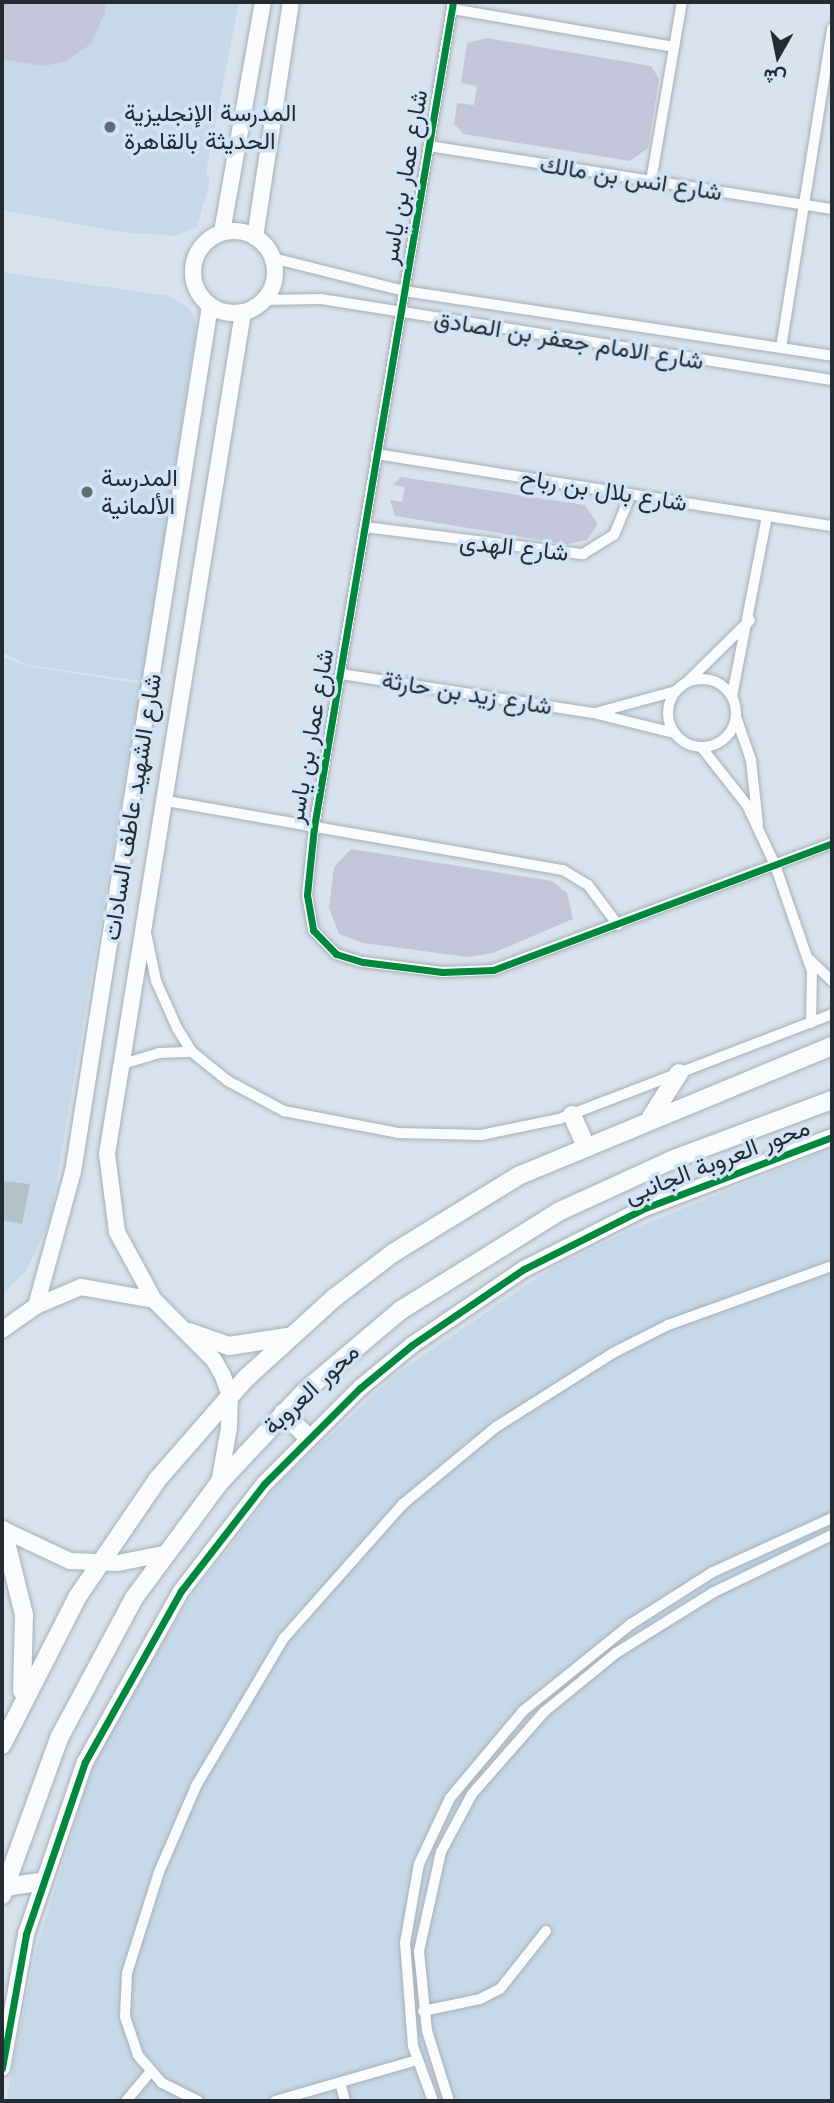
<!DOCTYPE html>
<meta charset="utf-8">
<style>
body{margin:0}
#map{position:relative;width:834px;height:2103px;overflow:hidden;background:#d9e3ed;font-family:Jost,Vazirmatn,sans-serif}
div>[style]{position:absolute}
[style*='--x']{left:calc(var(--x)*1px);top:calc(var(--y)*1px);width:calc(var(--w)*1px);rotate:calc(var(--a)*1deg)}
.built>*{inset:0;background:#c6d9e8}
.green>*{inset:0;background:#c4c5d9}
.building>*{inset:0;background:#b2c0c8}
.roads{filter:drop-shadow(0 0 2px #a7afb6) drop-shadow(0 0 2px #a7afb6)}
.street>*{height:10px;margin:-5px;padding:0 5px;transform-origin:5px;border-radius:5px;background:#f9fbfc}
.street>.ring{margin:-5px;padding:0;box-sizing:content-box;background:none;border:10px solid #f9fbfc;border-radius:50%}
.secondary>*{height:16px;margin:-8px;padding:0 8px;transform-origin:8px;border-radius:8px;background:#f9fbfc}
.secondary>.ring{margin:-8px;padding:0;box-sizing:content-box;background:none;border:16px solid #f9fbfc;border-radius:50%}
.primary>*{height:18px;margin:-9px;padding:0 9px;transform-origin:9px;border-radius:9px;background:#f9fbfc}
.cycleway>*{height:7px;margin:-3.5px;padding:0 3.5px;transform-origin:3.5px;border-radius:3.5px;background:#00873e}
.dots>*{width:19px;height:19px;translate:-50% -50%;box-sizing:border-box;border:4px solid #d1e4f5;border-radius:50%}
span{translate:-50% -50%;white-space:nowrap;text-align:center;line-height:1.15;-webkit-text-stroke:7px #d1e4f5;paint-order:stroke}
.poi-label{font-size:24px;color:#242b32}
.left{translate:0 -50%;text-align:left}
.street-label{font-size:24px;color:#242b32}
.frame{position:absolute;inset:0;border:4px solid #242b32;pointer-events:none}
.north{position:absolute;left:743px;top:21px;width:70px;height:70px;-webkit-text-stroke:5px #d1e4f5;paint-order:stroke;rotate:189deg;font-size:19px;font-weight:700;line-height:28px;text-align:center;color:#242b32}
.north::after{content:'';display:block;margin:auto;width:24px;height:32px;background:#242b32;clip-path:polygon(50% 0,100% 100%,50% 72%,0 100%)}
</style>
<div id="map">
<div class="built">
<i style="clip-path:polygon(2px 2px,239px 2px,206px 172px,210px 181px,197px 227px,175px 236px,120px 232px,2px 210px)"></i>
<i style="clip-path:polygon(2px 272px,169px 296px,189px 308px,197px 324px,142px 681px,27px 665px,2px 652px)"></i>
<i style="clip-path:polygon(2px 657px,27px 666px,141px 684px,50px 1220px,26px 1271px,2px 1295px)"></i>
<i style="clip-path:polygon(832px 1148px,832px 2101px,6px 2101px,36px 1950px,90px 1777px,111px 1729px,191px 1596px,280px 1482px,395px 1375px,552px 1268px,626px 1232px)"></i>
</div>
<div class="green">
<i style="clip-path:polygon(2px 2px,105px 2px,105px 12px,91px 44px,64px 62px,44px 66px,2px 59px)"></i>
<i style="clip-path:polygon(487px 38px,651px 66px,659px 79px,648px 148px,630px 161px,464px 134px,454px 124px,457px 103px,474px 105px,477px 86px,461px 83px,467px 43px)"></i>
<i style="clip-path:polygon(401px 477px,585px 505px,598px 524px,587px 540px,567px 544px,395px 516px,390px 500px,402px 502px,405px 487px,393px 485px)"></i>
<i style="clip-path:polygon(351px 849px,552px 881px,567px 893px,573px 919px,493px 953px,468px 957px,363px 943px,339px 934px,329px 908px,334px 867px)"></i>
</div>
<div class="building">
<i style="clip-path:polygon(2px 1181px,30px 1184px,22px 1224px,2px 1220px)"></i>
</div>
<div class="roads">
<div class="street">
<i style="--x:453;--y:2;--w:837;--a:99.56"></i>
<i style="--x:314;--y:827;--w:68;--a:95.9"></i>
<i style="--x:307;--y:895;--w:36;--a:80"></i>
<i style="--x:313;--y:930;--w:33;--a:46"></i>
<i style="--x:336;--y:954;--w:28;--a:17"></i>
<i style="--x:363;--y:962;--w:80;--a:7.2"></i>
<i style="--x:442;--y:972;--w:51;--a:-2.2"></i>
<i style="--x:493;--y:970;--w:362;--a:-20.5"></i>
<i style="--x:452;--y:9;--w:225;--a:9.7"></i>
<i style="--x:429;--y:146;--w:408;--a:8.9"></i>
<i style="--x:651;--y:181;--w:182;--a:-80.2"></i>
<i style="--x:273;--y:258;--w:135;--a:14.1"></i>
<i style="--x:404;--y:291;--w:433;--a:8.6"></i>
<i style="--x:264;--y:300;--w:57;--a:-1"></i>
<i style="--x:321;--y:299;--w:517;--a:9.01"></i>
<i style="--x:781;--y:348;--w:324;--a:-80.9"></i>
<i style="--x:376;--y:454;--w:462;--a:9"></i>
<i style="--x:365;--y:527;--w:220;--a:7.1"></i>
<i style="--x:583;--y:554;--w:36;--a:-32"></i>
<i style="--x:614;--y:535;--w:44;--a:-67.5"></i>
<i style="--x:341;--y:674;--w:255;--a:8.8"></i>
<i style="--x:593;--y:713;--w:83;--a:13.9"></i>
<i class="ring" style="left:668px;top:679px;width:58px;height:58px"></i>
<i style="--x:687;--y:682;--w:88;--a:-44.5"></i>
<i style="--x:732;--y:696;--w:183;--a:-79"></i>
<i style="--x:595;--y:713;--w:84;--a:-15.2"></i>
<i style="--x:736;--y:717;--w:46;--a:70.8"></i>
<i style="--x:751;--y:760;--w:64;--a:83.8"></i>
<i style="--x:702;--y:748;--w:73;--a:51.7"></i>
<i style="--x:747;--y:805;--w:66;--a:65"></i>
<i style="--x:775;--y:865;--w:112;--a:70.8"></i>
<i style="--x:812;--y:971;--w:52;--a:91.1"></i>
<i style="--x:161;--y:800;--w:408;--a:9.9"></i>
<i style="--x:563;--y:870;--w:29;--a:31"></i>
<i style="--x:588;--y:885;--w:50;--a:53.1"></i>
<i style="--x:146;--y:933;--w:49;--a:78.2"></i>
<i style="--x:156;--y:981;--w:51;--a:65.9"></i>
<i style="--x:177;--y:1028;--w:28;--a:58"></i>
<i style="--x:192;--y:1052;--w:46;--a:38.9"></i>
<i style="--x:228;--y:1081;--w:64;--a:28.2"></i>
<i style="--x:284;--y:1111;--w:116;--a:10.9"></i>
<i style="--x:398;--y:1133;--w:83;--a:1.4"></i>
<i style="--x:481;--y:1135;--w:80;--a:-11.6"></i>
<i style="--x:559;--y:1119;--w:292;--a:-21"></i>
<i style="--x:808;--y:958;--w:33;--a:44"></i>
<i style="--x:119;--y:1065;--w:42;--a:-16.7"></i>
<i style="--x:159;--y:1053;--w:33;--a:-2"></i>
<i style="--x:423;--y:2011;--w:58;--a:-11.9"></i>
<i style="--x:480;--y:1999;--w:22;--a:-27"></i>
<i style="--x:500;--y:1989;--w:74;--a:-51.6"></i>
<i style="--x:341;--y:2086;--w:16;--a:75"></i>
<i style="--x:126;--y:2101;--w:38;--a:-50"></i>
<i style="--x:198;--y:2101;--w:40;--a:-153.4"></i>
<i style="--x:162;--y:2083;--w:37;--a:-131"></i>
<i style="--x:138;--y:2055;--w:40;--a:-108.9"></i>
<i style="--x:125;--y:2017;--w:44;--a:-87.4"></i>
<i style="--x:127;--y:1973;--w:106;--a:-72.4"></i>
<i style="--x:159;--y:1872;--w:94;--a:-66.7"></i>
<i style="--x:196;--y:1786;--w:172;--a:-59.3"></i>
<i style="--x:284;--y:1638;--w:179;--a:-48.4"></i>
<i style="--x:403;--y:1504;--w:121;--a:-39.6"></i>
<i style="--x:496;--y:1427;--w:138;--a:-32.3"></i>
<i style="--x:613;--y:1353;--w:62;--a:-27"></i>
<i style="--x:668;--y:1325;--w:174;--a:-19.8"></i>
<i style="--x:275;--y:2101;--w:148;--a:-16.1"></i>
<i style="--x:433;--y:2101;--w:59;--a:-110"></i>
<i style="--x:413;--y:2046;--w:103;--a:-94.4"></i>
<i style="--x:405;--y:1943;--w:80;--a:-80"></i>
<i style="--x:419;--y:1864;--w:73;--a:-64.8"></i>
<i style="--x:450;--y:1798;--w:114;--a:-50"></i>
<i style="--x:523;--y:1711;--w:139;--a:-38.9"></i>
<i style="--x:631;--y:1624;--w:97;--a:-32.4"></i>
<i style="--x:713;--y:1572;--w:131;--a:-24.4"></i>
<i style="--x:449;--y:2101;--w:73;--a:-107.4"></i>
<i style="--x:427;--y:2031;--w:80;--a:-95.7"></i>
<i style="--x:419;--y:1951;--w:101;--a:-77.5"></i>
<i style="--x:441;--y:1852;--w:66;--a:-61.9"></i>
<i style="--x:472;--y:1794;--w:109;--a:-48.7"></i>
<i style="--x:544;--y:1712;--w:93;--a:-39.3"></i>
<i style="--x:616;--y:1653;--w:115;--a:-31.9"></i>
<i style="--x:714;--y:1592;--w:131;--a:-25.8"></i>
</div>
<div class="secondary">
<i class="ring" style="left:193px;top:231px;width:66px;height:66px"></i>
<i style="--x:222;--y:232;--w:234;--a:-79.9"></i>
<i style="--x:255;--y:237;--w:238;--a:-81.3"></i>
<i style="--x:154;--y:1300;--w:77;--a:-118.6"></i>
<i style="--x:117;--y:1232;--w:79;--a:-97.3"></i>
<i style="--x:107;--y:1154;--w:853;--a:-80.82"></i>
<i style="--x:36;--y:1306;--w:139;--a:-74.6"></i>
<i style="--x:73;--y:1172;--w:877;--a:-81.01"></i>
<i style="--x:2;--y:1330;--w:42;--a:-35.2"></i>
<i style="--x:36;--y:1306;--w:49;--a:-22.9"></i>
<i style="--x:81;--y:1287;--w:74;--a:10.1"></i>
<i style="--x:154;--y:1300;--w:85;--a:45"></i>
<i style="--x:214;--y:1360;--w:18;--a:61"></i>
<i style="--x:223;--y:1376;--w:21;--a:71"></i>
<i style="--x:230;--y:1396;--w:32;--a:92"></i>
<i style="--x:229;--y:1428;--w:56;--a:100.3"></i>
<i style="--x:2;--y:1529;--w:75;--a:25.2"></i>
<i style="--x:70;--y:1561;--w:48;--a:2.4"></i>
<i style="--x:118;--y:1563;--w:47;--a:-11.1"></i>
<i style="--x:2;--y:2068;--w:136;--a:-79.8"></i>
<i style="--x:26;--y:1934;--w:182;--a:-71.1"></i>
<i style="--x:85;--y:1762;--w:196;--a:-60.7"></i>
<i style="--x:181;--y:1591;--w:135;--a:-52.2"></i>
<i style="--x:264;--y:1484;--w:136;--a:-45"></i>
<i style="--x:360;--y:1388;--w:67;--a:-39.6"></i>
<i style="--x:412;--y:1345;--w:135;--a:-34.2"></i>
<i style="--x:524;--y:1269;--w:136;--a:-26.8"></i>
<i style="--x:645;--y:1208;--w:200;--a:-20.8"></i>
</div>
<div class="primary">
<i style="--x:572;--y:1115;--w:32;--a:66"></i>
<i style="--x:651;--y:1117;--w:52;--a:-57.5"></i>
<i style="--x:189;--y:1332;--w:42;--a:19.3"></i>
<i style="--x:229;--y:1346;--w:59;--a:-8.8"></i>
<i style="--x:283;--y:1413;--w:35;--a:44"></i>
<i style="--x:3;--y:1530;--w:88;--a:76.1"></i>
<i style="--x:24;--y:1615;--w:76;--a:91.5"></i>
<i style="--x:2;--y:1745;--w:167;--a:-63"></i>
<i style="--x:78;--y:1596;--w:140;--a:-55.7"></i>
<i style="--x:157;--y:1480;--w:134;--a:-48.9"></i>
<i style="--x:245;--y:1379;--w:120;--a:-42.3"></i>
<i style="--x:334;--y:1298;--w:74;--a:-37.3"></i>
<i style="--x:393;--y:1253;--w:147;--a:-31.6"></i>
<i style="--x:518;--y:1176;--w:340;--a:-22.5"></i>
<i style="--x:4;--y:1887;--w:37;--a:-8"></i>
<i style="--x:2;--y:1895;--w:167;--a:-70"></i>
<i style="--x:59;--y:1738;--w:159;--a:-61.8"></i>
<i style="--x:134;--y:1598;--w:143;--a:-53.5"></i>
<i style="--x:219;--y:1483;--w:126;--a:-46.9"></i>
<i style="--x:305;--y:1391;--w:126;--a:-40.2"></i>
<i style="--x:401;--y:1310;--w:187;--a:-31.9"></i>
<i style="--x:560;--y:1211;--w:125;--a:-24.5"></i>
<i style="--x:674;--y:1159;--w:169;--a:-20.5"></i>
</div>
</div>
<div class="cycleway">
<i style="--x:453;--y:2;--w:837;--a:99.56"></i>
<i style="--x:314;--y:827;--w:68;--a:95.9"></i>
<i style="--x:307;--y:895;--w:36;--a:80"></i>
<i style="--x:313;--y:930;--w:33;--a:46"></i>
<i style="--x:336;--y:954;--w:28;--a:17"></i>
<i style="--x:363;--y:962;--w:80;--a:7.2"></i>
<i style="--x:442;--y:972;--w:51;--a:-2.2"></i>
<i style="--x:493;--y:970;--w:362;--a:-20.5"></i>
<i style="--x:2;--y:2068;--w:136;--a:-79.8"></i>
<i style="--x:26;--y:1934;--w:182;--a:-71.1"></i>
<i style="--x:85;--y:1762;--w:196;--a:-60.7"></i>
<i style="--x:181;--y:1591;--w:135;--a:-52.2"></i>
<i style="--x:264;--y:1484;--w:136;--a:-45"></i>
<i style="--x:360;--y:1388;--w:67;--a:-39.6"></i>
<i style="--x:412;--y:1345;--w:135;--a:-34.2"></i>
<i style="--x:524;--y:1269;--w:136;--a:-26.8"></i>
<i style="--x:645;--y:1208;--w:200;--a:-20.8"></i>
</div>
<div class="dots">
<i style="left:110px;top:127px;background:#636b73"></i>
<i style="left:87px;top:492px;background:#636b73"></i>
</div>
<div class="poi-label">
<span class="left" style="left:124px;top:127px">المدرسة الإنجليزية<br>الحديثة بالقاهرة</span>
<span class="left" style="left:101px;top:492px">المدرسة<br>الألمانية</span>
</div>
<div class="street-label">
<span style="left:404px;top:177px;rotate:-80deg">شارع عمار بن ياسر</span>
<span style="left:631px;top:178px;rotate:9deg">شارع انس بن مالك</span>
<span style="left:569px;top:340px;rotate:9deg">شارع الامام جعفر بن الصادق</span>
<span style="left:604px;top:490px;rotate:9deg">شارع بلال بن رباح</span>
<span style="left:514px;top:547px;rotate:6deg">شارع الهدى</span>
<span style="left:467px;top:693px;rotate:9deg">شارع زيد بن حارثة</span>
<span style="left:310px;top:736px;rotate:-80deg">شارع عمار بن ياسر</span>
<span style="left:132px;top:807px;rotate:-81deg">شارع الشهيد عاطف السادات</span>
<span style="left:717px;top:1161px;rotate:-21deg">محور العروبة الجانبى</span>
<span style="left:311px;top:1389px;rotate:-43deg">محور العروبة</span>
</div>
<div class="frame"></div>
<div class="north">ش</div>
</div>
